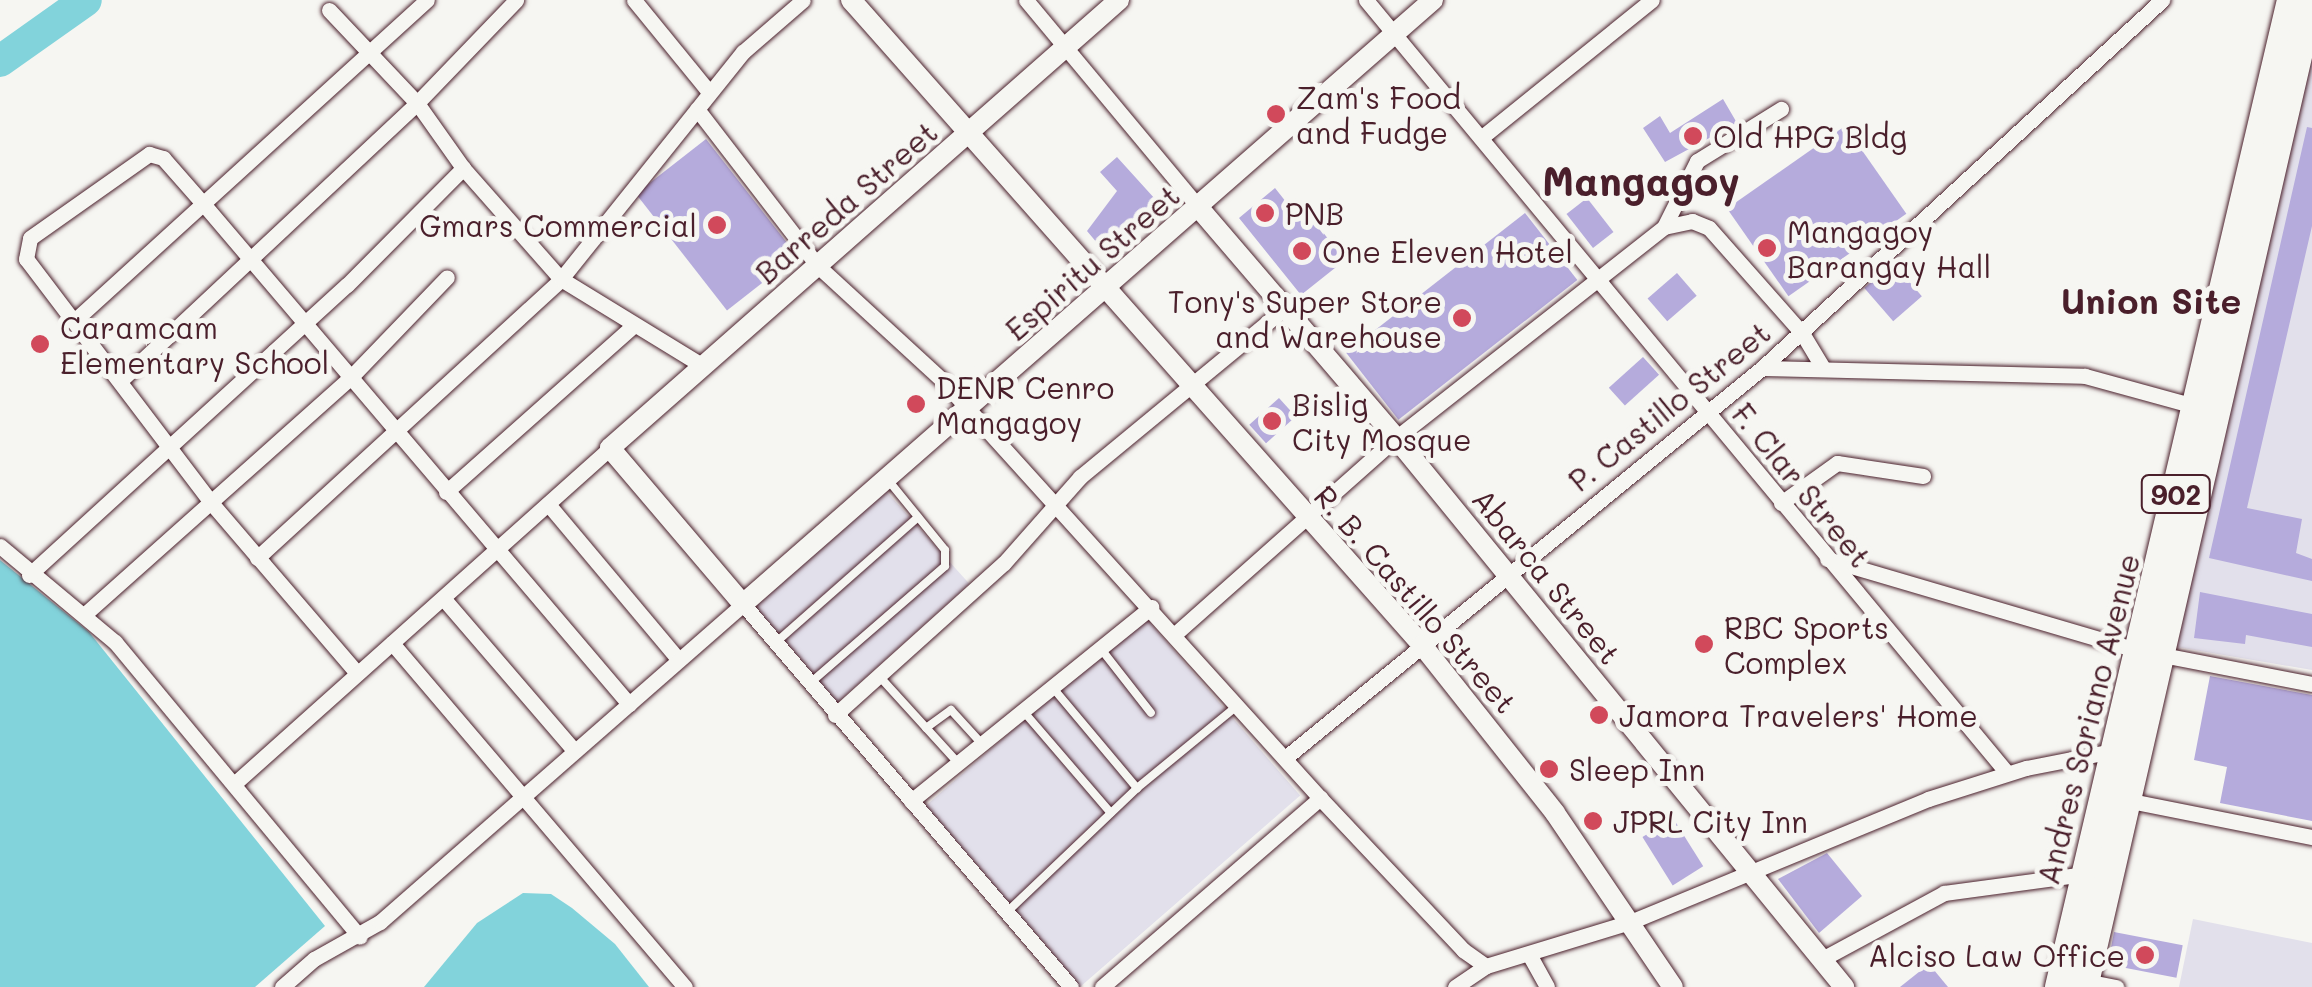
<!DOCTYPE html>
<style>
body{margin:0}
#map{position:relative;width:2312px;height:987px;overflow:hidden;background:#f6f6f2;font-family:Mali,sans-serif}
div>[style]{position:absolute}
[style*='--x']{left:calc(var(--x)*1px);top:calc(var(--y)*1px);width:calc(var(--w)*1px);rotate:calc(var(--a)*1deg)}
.built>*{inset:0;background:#e2e0eb;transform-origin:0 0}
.water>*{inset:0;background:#82d3db}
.river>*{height:32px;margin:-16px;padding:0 16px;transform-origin:16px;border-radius:16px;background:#82d3db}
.building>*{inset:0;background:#b5abdc;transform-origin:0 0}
.roads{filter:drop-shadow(0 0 2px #4a1f2b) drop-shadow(0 0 2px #4a1f2b)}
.lane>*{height:8px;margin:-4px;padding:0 4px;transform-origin:4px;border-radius:4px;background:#f6f6f2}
.street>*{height:15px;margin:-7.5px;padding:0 7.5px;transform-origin:7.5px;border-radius:7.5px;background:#f6f6f2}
.secondary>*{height:20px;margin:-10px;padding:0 10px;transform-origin:10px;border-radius:10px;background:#f6f6f2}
.highway>*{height:28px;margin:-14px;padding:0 14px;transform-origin:14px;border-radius:14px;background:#f6f6f2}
.dots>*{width:28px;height:28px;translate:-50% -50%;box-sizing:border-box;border:5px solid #f6f6f2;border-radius:50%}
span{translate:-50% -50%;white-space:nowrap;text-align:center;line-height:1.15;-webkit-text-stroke:10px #f6f6f2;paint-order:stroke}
.shield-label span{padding:2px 8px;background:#f6f6f2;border:2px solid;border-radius:8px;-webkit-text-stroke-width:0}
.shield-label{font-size:28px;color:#4a1f2b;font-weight:700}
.poi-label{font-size:30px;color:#4a1f2b}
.left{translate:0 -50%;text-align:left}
.right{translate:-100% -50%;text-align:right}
.street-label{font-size:30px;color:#4a1f2b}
.quarter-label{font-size:35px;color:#4a1f2b;font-weight:700}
.district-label{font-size:40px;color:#4a1f2b;font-weight:700}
</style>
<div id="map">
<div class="built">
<i style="clip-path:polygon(2312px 39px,2312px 670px,2177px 647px)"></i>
<i style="left:885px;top:490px;width:126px;height:178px;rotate:48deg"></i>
<i style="left:1144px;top:616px;width:238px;height:293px;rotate:49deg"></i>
<i style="clip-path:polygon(2193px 919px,2312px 943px,2312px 987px,2179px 987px)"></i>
</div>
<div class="water">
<i style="clip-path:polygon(0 560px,89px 632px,325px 926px,255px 987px,0 987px)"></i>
<i style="clip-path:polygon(523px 893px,551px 894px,572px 908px,615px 944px,649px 987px,424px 987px,477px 923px)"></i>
</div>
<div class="river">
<i style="--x:0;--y:61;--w:105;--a:-35.3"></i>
</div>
<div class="building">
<i style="clip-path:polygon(1723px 99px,1737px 123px,1665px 162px,1643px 128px,1660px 116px,1670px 133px)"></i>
<i style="left:1845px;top:126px;width:107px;height:144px;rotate:55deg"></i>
<i style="clip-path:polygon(2307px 127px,2312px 128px,2312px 226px,2247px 508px,2302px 519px,2296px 553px,2312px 559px,2312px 581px,2209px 558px)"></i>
<i style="left:706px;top:139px;width:148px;height:89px;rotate:52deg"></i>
<i style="clip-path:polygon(1117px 157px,1165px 210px,1108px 256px,1087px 231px,1117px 191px,1100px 172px)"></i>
<i style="clip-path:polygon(1275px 188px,1294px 212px,1302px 206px,1345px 260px,1301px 295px,1239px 218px)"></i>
<i style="left:1587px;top:198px;width:43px;height:26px;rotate:52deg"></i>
<i style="left:1525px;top:213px;width:85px;height:227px;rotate:52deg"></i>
<i style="left:1893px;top:263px;width:44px;height:38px;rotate:49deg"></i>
<i style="left:1677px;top:273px;width:30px;height:39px;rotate:49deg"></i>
<i style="left:1643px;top:357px;width:24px;height:46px;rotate:48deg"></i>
<i style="left:1279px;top:398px;width:25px;height:40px;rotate:48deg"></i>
<i style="clip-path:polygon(2200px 592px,2312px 614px,2312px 647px,2246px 635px,2245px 644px,2194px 638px)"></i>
<i style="clip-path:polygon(2210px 676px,2312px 695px,2312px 821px,2220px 803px,2227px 767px,2194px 760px)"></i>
<i style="left:1673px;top:818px;width:57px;height:36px;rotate:58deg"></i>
<i style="clip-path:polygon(1827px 853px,1862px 896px,1819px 933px,1778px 879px)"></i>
<i style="left:2114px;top:932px;width:70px;height:33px;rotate:11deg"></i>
<i style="clip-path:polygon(1929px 964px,1948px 987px,1900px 987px)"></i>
</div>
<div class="roads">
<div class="lane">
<i style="--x:774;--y:644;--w:192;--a:-41.4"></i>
<i style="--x:1101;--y:649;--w:81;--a:52"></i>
<i style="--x:879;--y:676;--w:119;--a:47.7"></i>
<i style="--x:809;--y:684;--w:180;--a:-40.9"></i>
<i style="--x:945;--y:566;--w:16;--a:-90"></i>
<i style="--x:945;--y:550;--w:89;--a:-129.1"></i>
<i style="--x:1053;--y:688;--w:131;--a:50"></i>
<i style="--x:1024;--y:712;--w:133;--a:49.3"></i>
<i style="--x:926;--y:728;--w:31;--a:-36"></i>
<i style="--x:951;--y:710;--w:47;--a:47.6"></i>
<i style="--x:1007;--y:912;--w:180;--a:-43.6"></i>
<i style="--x:1137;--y:788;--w:131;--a:-39.4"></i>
</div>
<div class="street">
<i style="--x:634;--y:0;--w:119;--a:50.8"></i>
<i style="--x:1026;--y:0;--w:271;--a:50.2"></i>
<i style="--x:1366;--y:0;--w:1004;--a:50.33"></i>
<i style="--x:329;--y:10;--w:128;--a:46.6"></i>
<i style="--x:417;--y:103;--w:80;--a:54.7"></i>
<i style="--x:463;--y:168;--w:148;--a:48.6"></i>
<i style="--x:561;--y:279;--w:167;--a:31.5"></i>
<i style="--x:697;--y:109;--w:198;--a:52.4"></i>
<i style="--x:818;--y:266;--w:168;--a:42.6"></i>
<i style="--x:942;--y:380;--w:564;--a:47.88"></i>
<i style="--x:1320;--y:798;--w:209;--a:46.7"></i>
<i style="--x:1463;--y:950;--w:28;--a:35"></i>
<i style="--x:1482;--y:137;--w:218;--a:-38.9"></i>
<i style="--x:1664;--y:227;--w:74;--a:-63.4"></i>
<i style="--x:1697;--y:161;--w:99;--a:-31.8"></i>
<i style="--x:74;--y:321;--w:477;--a:-42.3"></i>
<i style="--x:1762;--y:368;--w:323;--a:1.4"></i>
<i style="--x:2085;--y:376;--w:121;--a:15.3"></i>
<i style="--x:120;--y:381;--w:407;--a:-43.1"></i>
<i style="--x:417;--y:103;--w:143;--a:-46.1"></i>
<i style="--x:446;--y:492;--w:249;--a:-41.6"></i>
<i style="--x:1781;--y:503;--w:69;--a:-35.5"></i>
<i style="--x:1837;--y:463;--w:87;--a:8.6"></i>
<i style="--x:548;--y:504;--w:202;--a:50"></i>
<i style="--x:0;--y:546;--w:150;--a:39.9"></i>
<i style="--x:115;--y:642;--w:383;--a:50.3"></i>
<i style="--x:257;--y:558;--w:413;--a:-42.5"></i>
<i style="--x:561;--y:279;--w:291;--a:-51.3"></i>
<i style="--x:743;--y:52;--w:79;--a:-40.9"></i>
<i style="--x:1827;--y:559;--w:323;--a:16.4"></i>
<i style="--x:2137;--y:650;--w:178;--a:11"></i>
<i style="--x:29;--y:575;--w:430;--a:-42.4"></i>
<i style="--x:347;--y:285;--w:165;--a:-45.2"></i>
<i style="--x:443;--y:598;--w:199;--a:49.3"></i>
<i style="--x:85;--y:614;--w:353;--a:-41.7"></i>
<i style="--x:349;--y:379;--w:141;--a:-46.1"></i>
<i style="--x:1175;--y:634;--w:295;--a:-41.6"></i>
<i style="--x:1396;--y:438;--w:341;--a:-38.2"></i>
<i style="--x:1664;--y:227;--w:29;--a:-12"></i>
<i style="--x:1692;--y:221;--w:18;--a:22"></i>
<i style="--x:1709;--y:228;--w:140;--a:48.5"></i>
<i style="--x:1802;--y:333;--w:41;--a:59"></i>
<i style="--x:392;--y:643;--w:452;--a:49.6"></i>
<i style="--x:357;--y:673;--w:221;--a:-130.6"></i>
<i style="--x:213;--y:505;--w:309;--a:-127.2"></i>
<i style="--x:26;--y:259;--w:21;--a:-79"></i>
<i style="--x:30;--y:238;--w:146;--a:-35.2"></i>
<i style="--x:149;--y:154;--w:15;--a:16"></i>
<i style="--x:163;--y:158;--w:65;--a:48.7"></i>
<i style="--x:206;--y:207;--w:653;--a:49.6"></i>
<i style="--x:835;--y:715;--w:227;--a:-42"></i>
<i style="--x:1004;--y:563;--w:115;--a:-48.5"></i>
<i style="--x:1080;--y:477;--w:264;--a:-39.5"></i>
<i style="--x:1285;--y:758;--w:616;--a:-39.27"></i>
<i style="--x:1762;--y:368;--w:544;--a:-42.61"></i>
<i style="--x:234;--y:784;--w:504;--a:-41.78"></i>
<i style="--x:2121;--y:799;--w:195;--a:11.3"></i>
<i style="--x:911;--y:801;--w:309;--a:-38.9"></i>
<i style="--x:1530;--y:956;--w:35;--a:61"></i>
<i style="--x:1822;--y:959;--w:139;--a:-28.4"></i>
<i style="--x:1944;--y:893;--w:141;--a:-7.7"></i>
<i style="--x:2080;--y:980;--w:37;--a:11"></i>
<i style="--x:282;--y:987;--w:43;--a:-41.2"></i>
<i style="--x:314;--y:959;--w:76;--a:-29.3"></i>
<i style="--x:380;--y:922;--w:483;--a:-41.2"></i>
<i style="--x:743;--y:604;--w:504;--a:49.42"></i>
<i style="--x:1102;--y:987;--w:289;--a:-40.9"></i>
<i style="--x:1455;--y:987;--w:37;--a:-34"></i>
<i style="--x:1486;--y:966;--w:151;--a:-17"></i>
<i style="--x:1630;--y:922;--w:322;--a:-22.4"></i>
<i style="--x:1928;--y:799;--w:103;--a:-17.6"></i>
<i style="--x:2026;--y:768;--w:89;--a:-11.1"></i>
</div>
<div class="secondary">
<i style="--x:851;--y:0;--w:861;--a:48.48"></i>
<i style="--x:1422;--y:645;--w:214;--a:51.6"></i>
<i style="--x:1555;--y:813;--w:210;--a:55.9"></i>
<i style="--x:1119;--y:0;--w:678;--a:138.65"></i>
<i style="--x:610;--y:448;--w:205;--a:49.6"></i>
<i style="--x:743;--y:604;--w:917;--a:-41.2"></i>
<i style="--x:1199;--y:208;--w:303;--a:49.4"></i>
<i style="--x:1396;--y:438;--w:709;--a:50.78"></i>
</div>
<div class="highway">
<i style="--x:2059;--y:987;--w:1014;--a:-76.77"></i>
<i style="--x:2084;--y:987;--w:1013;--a:-77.05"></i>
</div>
</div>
<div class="dots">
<i style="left:1276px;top:114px;background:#d1495b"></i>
<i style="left:1693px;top:136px;background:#d1495b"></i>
<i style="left:1265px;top:213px;background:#d1495b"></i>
<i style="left:717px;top:225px;background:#d1495b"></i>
<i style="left:1767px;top:248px;background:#d1495b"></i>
<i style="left:1302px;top:251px;background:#d1495b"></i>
<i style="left:1462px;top:318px;background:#d1495b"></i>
<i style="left:40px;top:344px;background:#d1495b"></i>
<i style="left:916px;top:404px;background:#d1495b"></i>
<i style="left:1272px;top:421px;background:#d1495b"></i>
<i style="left:1704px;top:644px;background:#d1495b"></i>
<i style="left:1599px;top:715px;background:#d1495b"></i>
<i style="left:1549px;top:769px;background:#d1495b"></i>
<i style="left:1593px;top:821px;background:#d1495b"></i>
<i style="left:2145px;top:955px;background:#d1495b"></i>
</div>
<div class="shield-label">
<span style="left:2176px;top:494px">902</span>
</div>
<div class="poi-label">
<span class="left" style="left:1296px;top:114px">Zam's Food<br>and Fudge</span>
<span class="left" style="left:1713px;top:136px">Old HPG Bldg</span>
<span class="left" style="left:1285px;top:213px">PNB</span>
<span class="right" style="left:697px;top:225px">Gmars Commercial</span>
<span class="left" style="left:1787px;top:248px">Mangagoy<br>Barangay Hall</span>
<span class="left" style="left:1322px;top:251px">One Eleven Hotel</span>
<span class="right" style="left:1442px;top:318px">Tony's Super Store<br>and Warehouse</span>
<span class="left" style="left:60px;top:344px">Caramcam<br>Elementary School</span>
<span class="left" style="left:936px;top:404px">DENR Cenro<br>Mangagoy</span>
<span class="left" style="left:1292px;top:421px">Bislig<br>City Mosque</span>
<span class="left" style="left:1724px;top:644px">RBC Sports<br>Complex</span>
<span class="left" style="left:1619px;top:715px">Jamora Travelers' Home</span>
<span class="left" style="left:1569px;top:769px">Sleep Inn</span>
<span class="left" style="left:1613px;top:821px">JPRL City Inn</span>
<span class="right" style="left:2125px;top:955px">Alciso Law Office</span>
</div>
<div class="street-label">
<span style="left:846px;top:202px;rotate:-41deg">Barreda Street</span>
<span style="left:1092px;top:262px;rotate:-41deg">Espiritu Street</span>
<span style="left:1669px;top:406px;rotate:-39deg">P. Castillo Street</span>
<span style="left:1802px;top:485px;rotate:51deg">F. Clar Street</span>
<span style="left:1547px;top:576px;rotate:51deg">Abarca Street</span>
<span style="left:1416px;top:599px;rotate:49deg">R. B. Castillo Street</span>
<span style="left:2088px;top:719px;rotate:-76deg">Andres Soriano Avenue</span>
</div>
<div class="quarter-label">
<span style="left:2151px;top:300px">Union Site</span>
</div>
<div class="district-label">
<span style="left:1641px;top:180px">Mangagoy</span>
</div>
</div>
